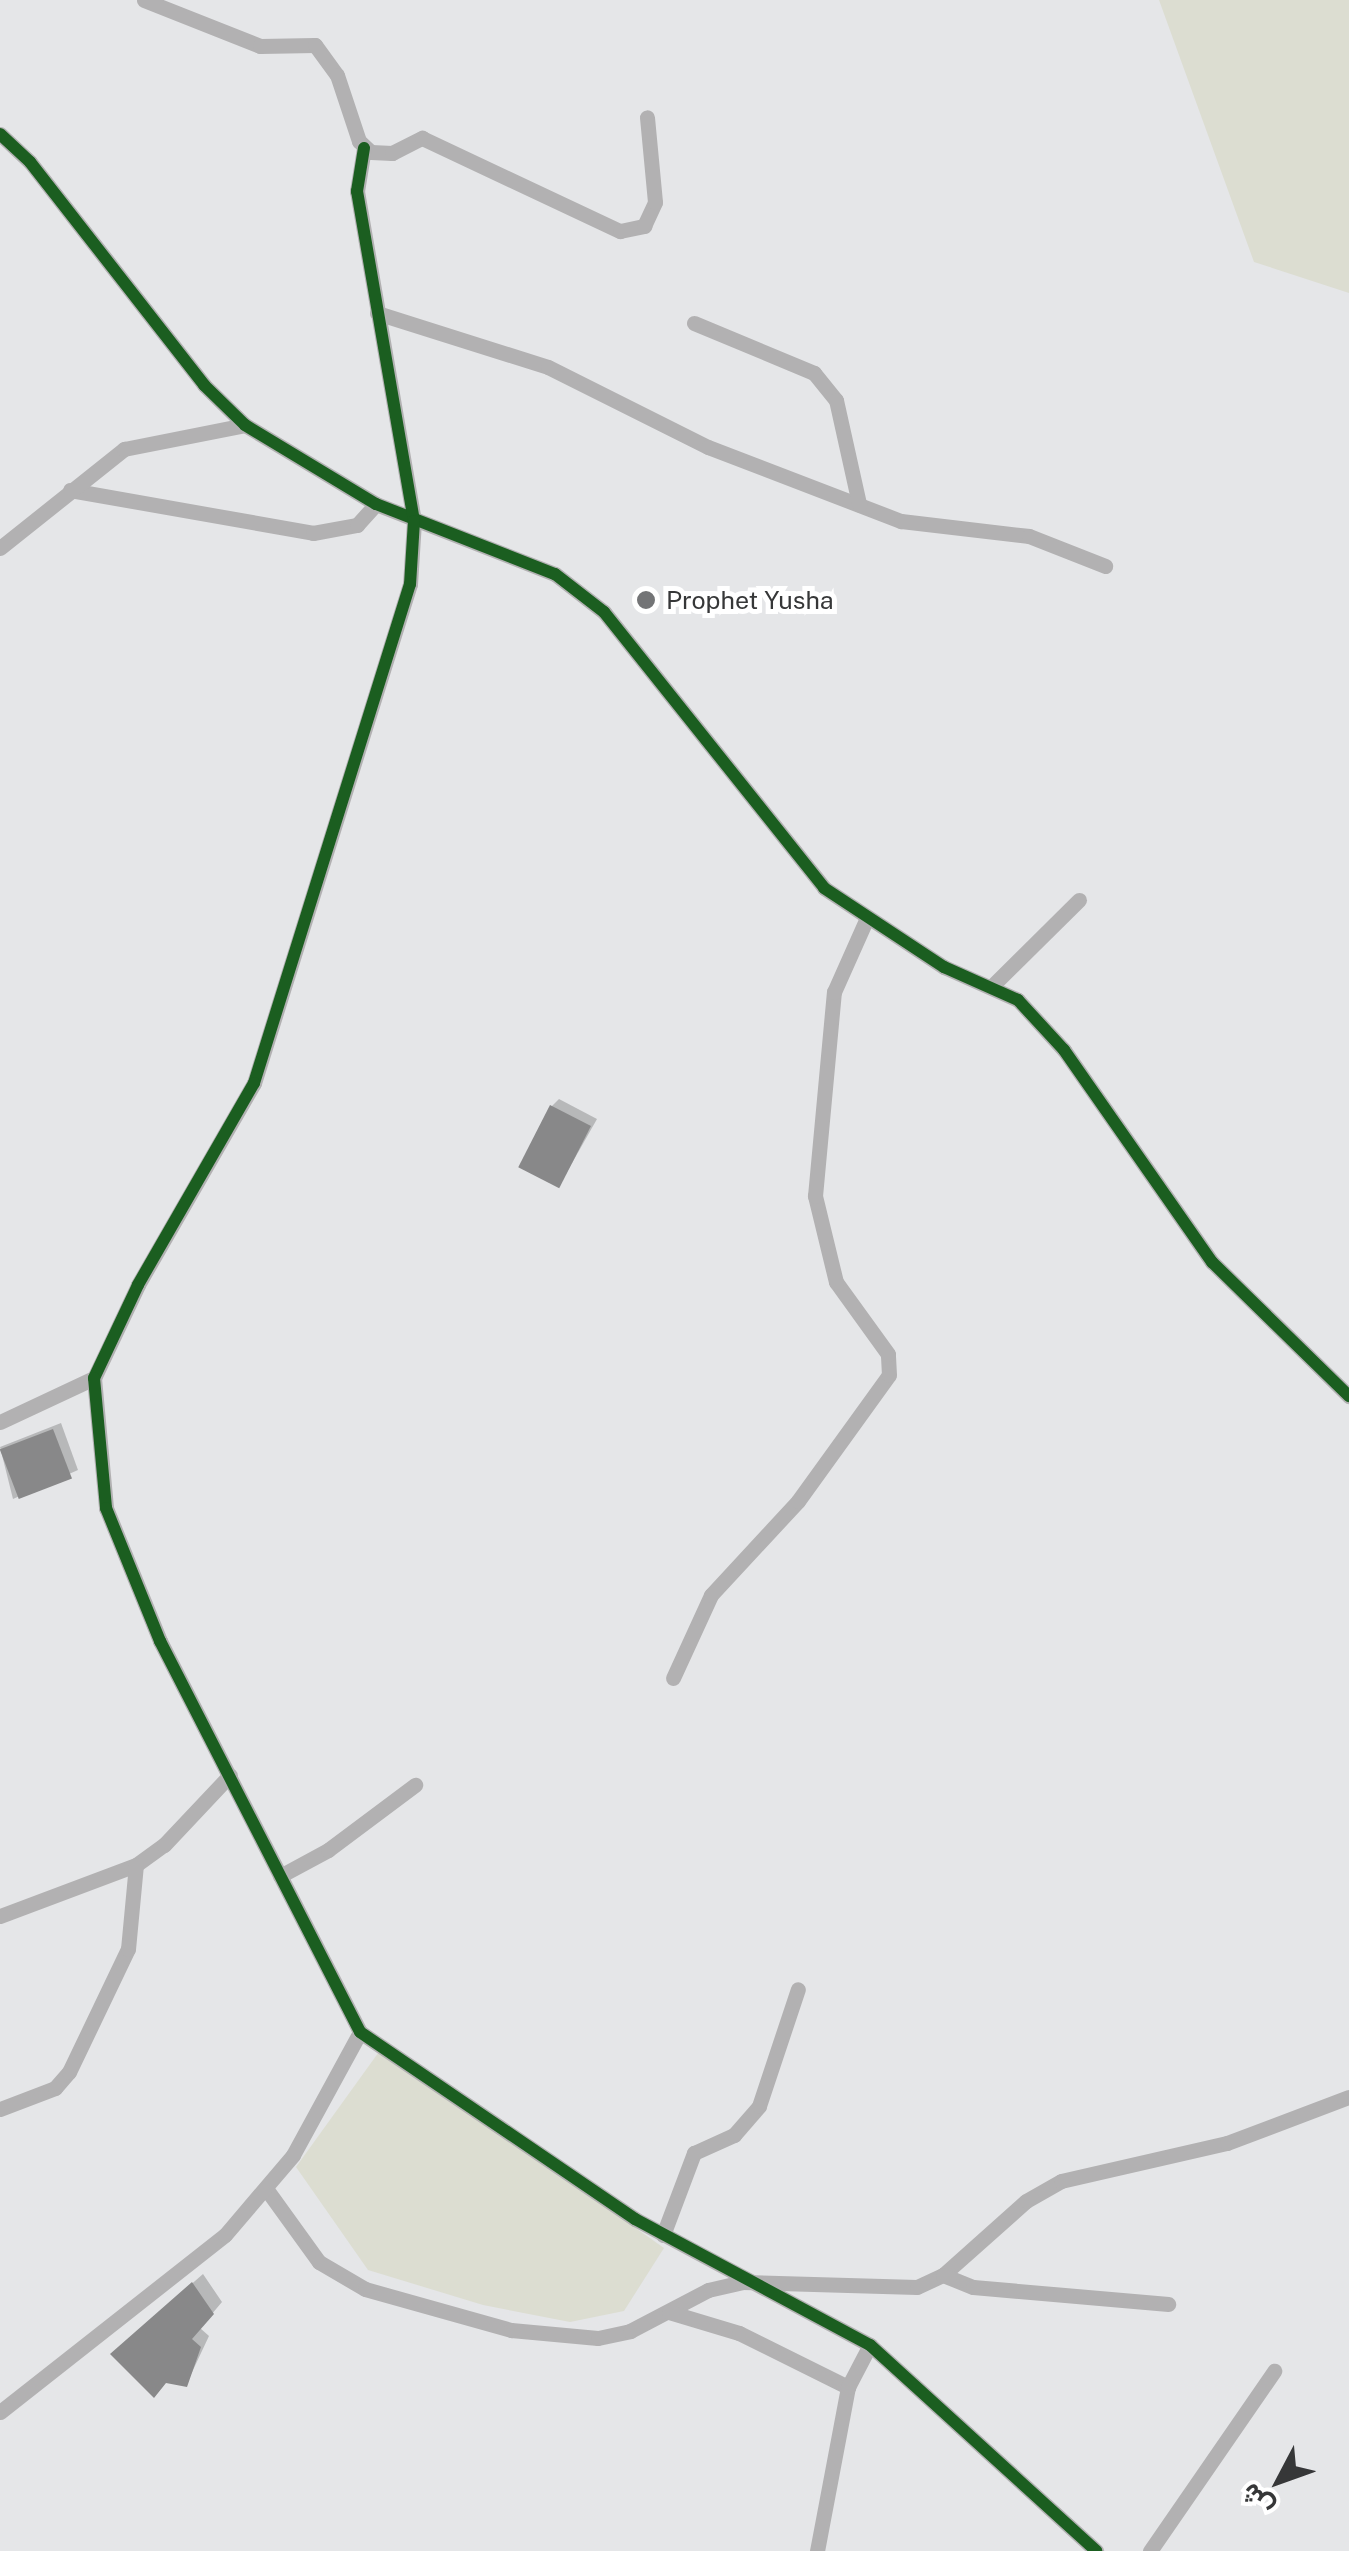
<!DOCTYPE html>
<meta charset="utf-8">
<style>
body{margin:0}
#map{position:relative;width:1349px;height:2551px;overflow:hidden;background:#e5e6e8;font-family:"Public Sans",Vazirmatn,sans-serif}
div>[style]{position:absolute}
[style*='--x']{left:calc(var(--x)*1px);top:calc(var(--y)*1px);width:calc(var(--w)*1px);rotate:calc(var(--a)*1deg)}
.green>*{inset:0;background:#dcddd1}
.shadow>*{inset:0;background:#0003}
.building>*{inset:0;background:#888889;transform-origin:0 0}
.minor>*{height:15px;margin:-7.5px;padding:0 7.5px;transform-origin:7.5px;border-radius:7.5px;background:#b2b1b2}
.cycleway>*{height:12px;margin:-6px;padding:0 6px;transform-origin:6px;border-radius:6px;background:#1b5e20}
.dots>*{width:28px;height:28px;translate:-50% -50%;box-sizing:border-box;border:5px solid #fff;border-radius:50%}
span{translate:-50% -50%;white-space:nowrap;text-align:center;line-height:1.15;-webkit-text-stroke:10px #fff;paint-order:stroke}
.poi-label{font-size:25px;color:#363738}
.left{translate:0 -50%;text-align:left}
.north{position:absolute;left:1229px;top:2431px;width:100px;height:100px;-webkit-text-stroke:8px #fff;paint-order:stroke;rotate:229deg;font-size:28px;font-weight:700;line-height:40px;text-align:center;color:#363738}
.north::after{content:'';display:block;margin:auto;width:35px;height:45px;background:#363738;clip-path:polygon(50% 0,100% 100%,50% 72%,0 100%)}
</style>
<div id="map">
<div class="green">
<i style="clip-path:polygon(1159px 0,1349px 0,1349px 293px,1254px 262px)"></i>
<i style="clip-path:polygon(381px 2049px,664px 2248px,624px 2311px,570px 2322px,483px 2305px,368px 2270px,296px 2167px)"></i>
</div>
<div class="shadow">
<i style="clip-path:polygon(559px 1099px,597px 1119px,559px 1186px,552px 1106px)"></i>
<i style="clip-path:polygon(61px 1423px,78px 1470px,13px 1499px,0 1447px)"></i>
<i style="clip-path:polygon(203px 2274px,222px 2302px,200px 2328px,209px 2336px,186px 2385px,123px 2344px)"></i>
</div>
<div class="building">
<i style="left:550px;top:1105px;width:46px;height:70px;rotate:27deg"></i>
<i style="left:53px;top:1429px;width:53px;height:57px;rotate:69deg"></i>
<i style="clip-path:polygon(192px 2282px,214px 2314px,192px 2339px,201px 2347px,187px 2387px,166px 2383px,154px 2398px,110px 2354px)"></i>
</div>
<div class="minor">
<i style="--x:144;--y:0;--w:125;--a:21.6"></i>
<i style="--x:260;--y:46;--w:55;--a:-1"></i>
<i style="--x:315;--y:45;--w:37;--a:54"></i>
<i style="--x:337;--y:75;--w:70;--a:71.6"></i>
<i style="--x:359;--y:141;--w:16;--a:43"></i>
<i style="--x:371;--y:152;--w:21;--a:3"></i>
<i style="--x:392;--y:153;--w:34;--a:-27"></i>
<i style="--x:422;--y:138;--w:219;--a:25.2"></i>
<i style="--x:620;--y:231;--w:25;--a:-12"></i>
<i style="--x:644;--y:226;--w:26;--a:-65"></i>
<i style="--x:655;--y:202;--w:85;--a:-95.4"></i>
<i style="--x:0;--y:134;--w:41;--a:43"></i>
<i style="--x:30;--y:162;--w:283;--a:52"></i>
<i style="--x:204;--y:385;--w:57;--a:44.3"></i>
<i style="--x:245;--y:425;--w:153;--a:31.1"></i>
<i style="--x:376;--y:504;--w:192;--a:21.4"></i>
<i style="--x:555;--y:574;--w:62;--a:37.8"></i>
<i style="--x:604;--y:612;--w:353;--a:51.4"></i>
<i style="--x:824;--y:888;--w:144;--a:33.4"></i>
<i style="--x:944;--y:967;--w:81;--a:24"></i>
<i style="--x:1018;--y:1000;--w:68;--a:47.4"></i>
<i style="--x:1064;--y:1050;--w:259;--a:55.1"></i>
<i style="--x:1212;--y:1262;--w:192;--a:44.4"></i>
<i style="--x:364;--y:148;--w:44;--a:99.2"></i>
<i style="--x:357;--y:191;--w:335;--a:80.2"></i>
<i style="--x:414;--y:521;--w:63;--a:93.6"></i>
<i style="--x:410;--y:584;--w:523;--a:107.36"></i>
<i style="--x:254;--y:1083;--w:233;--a:119.9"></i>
<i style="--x:138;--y:1285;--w:103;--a:115.3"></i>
<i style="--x:94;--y:1378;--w:131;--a:84.7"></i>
<i style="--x:106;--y:1508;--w:144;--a:67.9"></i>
<i style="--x:160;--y:1641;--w:439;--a:62.9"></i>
<i style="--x:360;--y:2032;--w:333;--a:34.2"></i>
<i style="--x:635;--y:2219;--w:267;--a:28.2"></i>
<i style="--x:870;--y:2345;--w:306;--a:42.3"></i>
<i style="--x:377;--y:313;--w:179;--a:17.5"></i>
<i style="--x:548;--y:367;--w:179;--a:26.6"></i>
<i style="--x:708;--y:447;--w:207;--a:21"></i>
<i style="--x:901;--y:521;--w:129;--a:6.7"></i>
<i style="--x:1029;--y:536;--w:82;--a:21.5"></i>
<i style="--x:694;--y:323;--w:130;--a:22.6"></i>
<i style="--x:814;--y:373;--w:35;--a:51"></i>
<i style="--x:836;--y:400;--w:107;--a:77.5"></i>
<i style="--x:70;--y:490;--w:247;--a:10"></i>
<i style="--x:313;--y:533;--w:45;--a:-10.3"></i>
<i style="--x:357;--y:525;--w:28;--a:-48"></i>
<i style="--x:0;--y:548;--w:159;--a:-38.6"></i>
<i style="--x:124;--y:449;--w:123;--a:-11.2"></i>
<i style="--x:993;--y:985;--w:121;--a:-44.7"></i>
<i style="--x:0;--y:1422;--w:104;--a:-25.1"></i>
<i style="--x:673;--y:1678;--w:91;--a:-65.4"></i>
<i style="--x:711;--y:1595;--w:128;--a:-47.2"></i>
<i style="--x:798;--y:1501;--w:155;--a:-54.2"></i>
<i style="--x:889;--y:1375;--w:21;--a:-93"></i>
<i style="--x:888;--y:1354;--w:89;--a:-125.8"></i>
<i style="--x:836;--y:1282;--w:89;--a:-103.7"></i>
<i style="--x:815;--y:1196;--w:205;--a:-84.7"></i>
<i style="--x:834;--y:992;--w:79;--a:-66"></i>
<i style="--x:280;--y:1876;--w:55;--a:-28.4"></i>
<i style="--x:328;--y:1850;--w:109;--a:-36.8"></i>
<i style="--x:0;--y:1916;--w:145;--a:-20.6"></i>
<i style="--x:136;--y:1865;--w:34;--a:-36"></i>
<i style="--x:164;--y:1845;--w:96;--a:-46.7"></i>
<i style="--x:0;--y:2109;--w:59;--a:-20.9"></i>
<i style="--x:55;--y:2088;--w:21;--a:-49"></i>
<i style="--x:69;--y:2072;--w:136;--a:-64.4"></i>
<i style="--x:128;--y:1949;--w:84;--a:-84.6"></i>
<i style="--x:267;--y:2190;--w:89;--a:54.2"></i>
<i style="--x:319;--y:2262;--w:53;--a:30.4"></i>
<i style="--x:365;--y:2289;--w:152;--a:15.7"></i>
<i style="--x:511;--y:2330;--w:87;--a:5.3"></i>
<i style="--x:598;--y:2338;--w:33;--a:-12"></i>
<i style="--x:630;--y:2331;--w:88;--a:-27.7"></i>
<i style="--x:708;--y:2290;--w:35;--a:-13"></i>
<i style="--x:742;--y:2282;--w:175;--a:1.6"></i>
<i style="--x:917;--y:2287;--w:29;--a:-25"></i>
<i style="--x:943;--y:2275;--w:111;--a:-41.7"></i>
<i style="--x:1026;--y:2201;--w:40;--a:-29.7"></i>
<i style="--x:1061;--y:2181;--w:170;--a:-12.9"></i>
<i style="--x:1227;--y:2143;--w:130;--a:-20.7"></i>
<i style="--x:663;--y:2235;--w:88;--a:-69.3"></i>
<i style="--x:694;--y:2153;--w:44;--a:-24.2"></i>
<i style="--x:734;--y:2135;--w:38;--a:-49"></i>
<i style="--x:759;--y:2106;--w:123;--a:-71.6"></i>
<i style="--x:943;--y:2275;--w:32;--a:22"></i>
<i style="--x:973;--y:2287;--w:196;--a:5"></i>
<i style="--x:669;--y:2312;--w:73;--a:16.7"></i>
<i style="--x:739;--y:2333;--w:122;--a:26.4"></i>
<i style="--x:0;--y:2412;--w:286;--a:-38.2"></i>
<i style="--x:225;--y:2235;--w:105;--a:-49.6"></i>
<i style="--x:293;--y:2155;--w:140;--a:-61.4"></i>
<i style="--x:817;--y:2551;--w:167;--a:-79.3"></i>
<i style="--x:848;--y:2387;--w:47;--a:-62.4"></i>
<i style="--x:1150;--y:2551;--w:219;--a:-55.4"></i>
</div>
<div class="cycleway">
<i style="--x:0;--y:134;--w:41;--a:43"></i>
<i style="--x:30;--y:162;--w:283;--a:52"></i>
<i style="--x:204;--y:385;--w:57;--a:44.3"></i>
<i style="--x:245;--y:425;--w:153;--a:31.1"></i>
<i style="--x:376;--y:504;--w:192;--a:21.4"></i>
<i style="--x:555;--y:574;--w:62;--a:37.8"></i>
<i style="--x:604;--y:612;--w:353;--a:51.4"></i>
<i style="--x:824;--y:888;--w:144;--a:33.4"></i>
<i style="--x:944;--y:967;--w:81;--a:24"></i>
<i style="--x:1018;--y:1000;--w:68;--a:47.4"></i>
<i style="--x:1064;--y:1050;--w:259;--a:55.1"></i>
<i style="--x:1212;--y:1262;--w:192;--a:44.4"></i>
<i style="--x:364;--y:148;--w:44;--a:99.2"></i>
<i style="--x:357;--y:191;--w:335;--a:80.2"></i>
<i style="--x:414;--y:521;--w:63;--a:93.6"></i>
<i style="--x:410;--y:584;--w:523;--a:107.36"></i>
<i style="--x:254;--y:1083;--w:233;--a:119.9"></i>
<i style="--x:138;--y:1285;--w:103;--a:115.3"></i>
<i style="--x:94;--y:1378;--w:131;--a:84.7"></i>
<i style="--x:106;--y:1508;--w:144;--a:67.9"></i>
<i style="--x:160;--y:1641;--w:439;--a:62.9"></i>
<i style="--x:360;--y:2032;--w:333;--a:34.2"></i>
<i style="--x:635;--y:2219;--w:267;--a:28.2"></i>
<i style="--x:870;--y:2345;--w:306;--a:42.3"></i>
</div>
<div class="dots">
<i style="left:646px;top:600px;background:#737476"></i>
</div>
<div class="poi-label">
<span class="left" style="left:666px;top:600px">Prophet Yusha</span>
</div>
<div class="north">ش</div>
</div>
